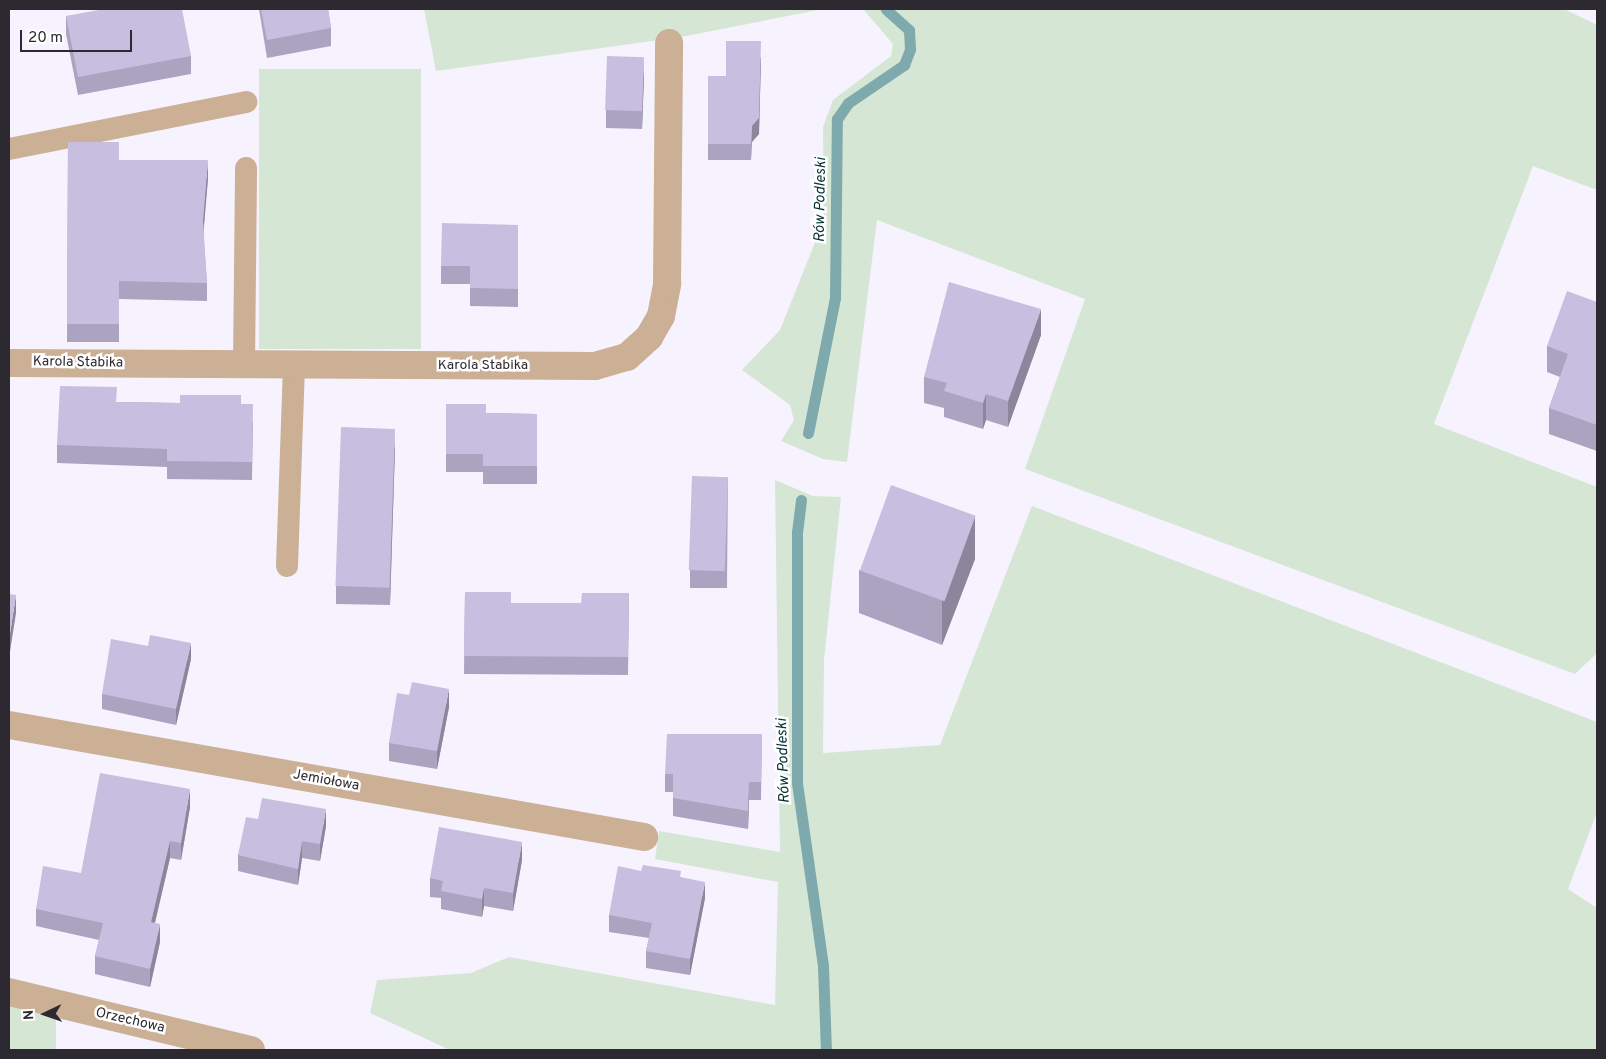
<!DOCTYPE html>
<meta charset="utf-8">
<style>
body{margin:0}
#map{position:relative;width:1606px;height:1059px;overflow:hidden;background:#f6f3fe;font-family:Overpass,sans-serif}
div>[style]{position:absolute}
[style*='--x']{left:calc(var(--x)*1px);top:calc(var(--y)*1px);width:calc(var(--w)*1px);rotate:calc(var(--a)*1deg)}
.green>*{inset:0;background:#d6e6d4;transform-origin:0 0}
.stream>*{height:11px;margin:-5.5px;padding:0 5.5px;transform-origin:5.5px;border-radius:5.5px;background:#7ea9ad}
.service>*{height:22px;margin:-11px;padding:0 11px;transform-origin:11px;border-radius:11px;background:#cbb096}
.minor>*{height:28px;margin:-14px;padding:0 14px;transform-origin:14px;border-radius:14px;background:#cbb096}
.wall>*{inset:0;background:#aca3c0}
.shaded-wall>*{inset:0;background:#8c859c}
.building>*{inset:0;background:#c8bedf;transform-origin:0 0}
span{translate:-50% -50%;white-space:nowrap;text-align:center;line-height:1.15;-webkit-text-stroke:5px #fff;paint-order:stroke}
.street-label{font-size:14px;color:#2c2a30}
.water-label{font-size:15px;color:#033033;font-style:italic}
.frame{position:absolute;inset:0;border:10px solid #2c2a30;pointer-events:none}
.north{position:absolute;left:20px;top:989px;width:50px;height:50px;-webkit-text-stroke:4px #fff;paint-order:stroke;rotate:267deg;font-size:14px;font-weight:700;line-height:20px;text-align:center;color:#2c2a30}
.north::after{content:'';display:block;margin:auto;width:18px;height:22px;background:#2c2a30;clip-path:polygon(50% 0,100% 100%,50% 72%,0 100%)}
.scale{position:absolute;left:20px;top:30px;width:112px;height:22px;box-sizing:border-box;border:2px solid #2c2a30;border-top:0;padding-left:6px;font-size:15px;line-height:18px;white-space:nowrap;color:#2c2a30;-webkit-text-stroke:4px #fff;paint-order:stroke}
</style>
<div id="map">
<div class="green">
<i style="clip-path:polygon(424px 9px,823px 9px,681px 37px,436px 71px)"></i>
<i style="clip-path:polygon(863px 9px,1564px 9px,1597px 25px,1597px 190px,1533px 166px,1434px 424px,1597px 487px,1597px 653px,1575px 674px,1025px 469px,1085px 299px,877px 220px,847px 462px,823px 459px,781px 441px,794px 420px,790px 405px,742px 370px,780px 330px,824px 220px,823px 127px,833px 100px,891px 56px,893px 44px)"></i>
<i style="left:421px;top:69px;width:280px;height:162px;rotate:90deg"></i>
<i style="clip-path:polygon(775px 480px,813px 496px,841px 497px,824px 660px,823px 753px,940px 745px,1032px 506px,1597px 722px,1597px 812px,1568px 889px,1597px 908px,1597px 1050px,450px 1050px,370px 1013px,377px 980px,471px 973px,509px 957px,775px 1005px,778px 882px,655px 859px,659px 831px,780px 852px)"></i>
<i style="clip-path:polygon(9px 1006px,56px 1016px,56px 1050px,9px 1050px)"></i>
</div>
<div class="stream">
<i style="--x:808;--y:433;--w:138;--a:-78.7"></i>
<i style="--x:835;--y:298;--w:179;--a:-89.4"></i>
<i style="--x:837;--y:119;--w:19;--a:-55"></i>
<i style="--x:848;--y:103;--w:68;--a:-34.2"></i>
<i style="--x:904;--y:65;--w:17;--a:-69"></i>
<i style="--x:910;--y:49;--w:19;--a:-93"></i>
<i style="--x:909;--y:30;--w:31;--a:-138"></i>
<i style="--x:801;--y:500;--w:32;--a:97"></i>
<i style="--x:797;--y:532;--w:251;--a:90"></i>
<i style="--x:797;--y:783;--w:185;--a:81.9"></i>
<i style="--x:823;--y:966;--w:84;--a:88"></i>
</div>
<div class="service">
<i style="--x:9;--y:149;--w:242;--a:-11.2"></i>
<i style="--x:244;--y:365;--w:197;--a:-89.4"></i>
<i style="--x:287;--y:566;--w:200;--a:-88"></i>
</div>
<div class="minor">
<i style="--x:9;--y:363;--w:586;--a:0.29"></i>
<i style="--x:595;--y:366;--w:33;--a:-16"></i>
<i style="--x:627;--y:357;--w:30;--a:-42"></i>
<i style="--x:649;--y:337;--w:24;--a:-60"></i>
<i style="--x:661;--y:316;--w:33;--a:-79"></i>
<i style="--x:667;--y:284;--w:241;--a:-89.5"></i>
<i style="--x:9;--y:725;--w:645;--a:10"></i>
<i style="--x:9;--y:992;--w:249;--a:13.5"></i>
</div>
<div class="wall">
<i style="clip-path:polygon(259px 9px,328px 9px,331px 28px,331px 46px,267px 58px)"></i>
<i style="clip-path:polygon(66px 16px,191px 56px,191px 74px,78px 95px,66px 34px)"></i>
<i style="clip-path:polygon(761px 57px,759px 134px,752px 142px,751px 160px,708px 160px,708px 76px,726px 76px)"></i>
<i style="clip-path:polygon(644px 75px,642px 129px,606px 128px,606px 110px)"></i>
<i style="clip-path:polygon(68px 142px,119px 160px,208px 178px,203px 230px,207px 283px,207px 301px,119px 299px,119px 342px,67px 342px)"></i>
<i style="clip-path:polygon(518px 225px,518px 307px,470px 306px,470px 284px,441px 284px,441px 266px)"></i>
<i style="clip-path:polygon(1597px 302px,1597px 451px,1549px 434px,1549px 408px,1560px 377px,1547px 372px,1547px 346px)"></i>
<i style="clip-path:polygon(1041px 335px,1008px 427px,986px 420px,983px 429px,944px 417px,944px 408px,924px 403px,924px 377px)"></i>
<i style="clip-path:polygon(117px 402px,241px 404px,253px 422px,252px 480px,167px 479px,167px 467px,57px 463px,57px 445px)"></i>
<i style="clip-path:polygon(446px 404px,486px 413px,537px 414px,537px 484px,483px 484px,483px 472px,446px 472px)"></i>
<i style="clip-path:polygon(395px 447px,390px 605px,336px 604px,336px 586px)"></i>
<i style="clip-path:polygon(728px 477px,727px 588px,690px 588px,690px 570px)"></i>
<i style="clip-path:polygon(975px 559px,942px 645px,859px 613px,859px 570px)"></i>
<i style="clip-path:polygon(465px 592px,511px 603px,581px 603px,629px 593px,628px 675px,464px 674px)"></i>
<i style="clip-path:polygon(191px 659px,176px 725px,102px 709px,102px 694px)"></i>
<i style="clip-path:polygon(409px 695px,449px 707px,437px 769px,389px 761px,389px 743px)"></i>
<i style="clip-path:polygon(762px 734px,761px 800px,749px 800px,748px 829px,673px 816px,673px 792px,665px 792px,665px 774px)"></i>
<i style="clip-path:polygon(190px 807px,181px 860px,170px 858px,155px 923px,160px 942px,150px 987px,95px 974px,95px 956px,99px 940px,36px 926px,36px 909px,81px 873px)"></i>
<i style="clip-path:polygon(258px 819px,326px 826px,320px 861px,302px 858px,298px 885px,238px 871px,238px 855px)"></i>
<i style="clip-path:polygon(522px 860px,513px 911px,484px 906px,482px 917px,441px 909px,441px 898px,430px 897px,430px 878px)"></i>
<i style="clip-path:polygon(681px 877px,705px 898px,690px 975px,646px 968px,646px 951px,649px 938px,609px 932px,609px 915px)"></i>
</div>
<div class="shaded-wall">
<i style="clip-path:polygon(644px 57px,644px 75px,642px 129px,642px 111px)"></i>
<i style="clip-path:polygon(761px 57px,759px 134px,752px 142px,751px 160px,752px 126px)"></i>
<i style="clip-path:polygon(208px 160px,208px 178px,203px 239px,203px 220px)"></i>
<i style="clip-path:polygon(1041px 309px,1041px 335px,1008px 427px,1008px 401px)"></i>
<i style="clip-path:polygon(986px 394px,986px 420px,983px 429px,983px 403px)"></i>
<i style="clip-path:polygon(395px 429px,395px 447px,390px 605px,390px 587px)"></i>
<i style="clip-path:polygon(975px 516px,975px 559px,942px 645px,942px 602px)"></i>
<i style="clip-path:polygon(16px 595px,16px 613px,9px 658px,9px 640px)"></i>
<i style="clip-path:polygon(191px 643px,191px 659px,176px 725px,176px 709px)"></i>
<i style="clip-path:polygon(449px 689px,449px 707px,437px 769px,437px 751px)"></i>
<i style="clip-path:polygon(749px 782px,749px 800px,748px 829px,748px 811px)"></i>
<i style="clip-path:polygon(190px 789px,190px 807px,181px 860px,181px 843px)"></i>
<i style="clip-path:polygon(326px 809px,326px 826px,320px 861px,320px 844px)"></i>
<i style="clip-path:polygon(170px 841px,170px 858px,151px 939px,151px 922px)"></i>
<i style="clip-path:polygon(302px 841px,302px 858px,298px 885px,298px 869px)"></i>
<i style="clip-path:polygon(522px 842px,522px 860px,513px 911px,513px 893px)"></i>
<i style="clip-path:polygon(705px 882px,705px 898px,690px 975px,690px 959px)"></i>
<i style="clip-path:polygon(484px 888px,484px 906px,482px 917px,482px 899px)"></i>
<i style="clip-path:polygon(160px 924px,160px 942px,150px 987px,150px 969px)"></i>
</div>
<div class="building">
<i style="clip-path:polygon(104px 9px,182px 9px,191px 56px,78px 77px,66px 16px)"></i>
<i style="clip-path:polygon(261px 9px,328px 9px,331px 28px,267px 40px)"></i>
<i style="clip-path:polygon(726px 41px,761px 41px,759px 118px,752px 126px,751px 144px,708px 144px,708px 76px,726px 76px)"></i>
<i style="left:607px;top:56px;width:37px;height:54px;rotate:2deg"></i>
<i style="clip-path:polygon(68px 142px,119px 142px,119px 160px,208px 160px,203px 220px,207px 283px,119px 281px,119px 324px,67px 324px)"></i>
<i style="clip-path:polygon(442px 223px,518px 225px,518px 289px,470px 288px,470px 266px,441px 266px)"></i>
<i style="clip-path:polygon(949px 282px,1041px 309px,1008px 401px,986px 394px,983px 403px,944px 391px,947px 383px,924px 377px)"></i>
<i style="clip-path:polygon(1567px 291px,1597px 302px,1597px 425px,1549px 408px,1568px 354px,1547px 346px)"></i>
<i style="clip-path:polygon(60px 386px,117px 387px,116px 402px,180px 403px,180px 395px,241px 395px,241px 404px,253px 404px,252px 462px,167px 461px,167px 449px,57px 445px)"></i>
<i style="clip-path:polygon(446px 404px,486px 404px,486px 413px,537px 414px,537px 466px,483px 466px,483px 454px,446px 454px)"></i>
<i style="left:341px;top:427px;width:54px;height:159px;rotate:2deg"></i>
<i style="left:692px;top:476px;width:36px;height:94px;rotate:2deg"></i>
<i style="left:891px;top:485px;width:90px;height:91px;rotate:20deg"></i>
<i style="clip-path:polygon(465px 592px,511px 592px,511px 603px,581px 603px,582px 593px,629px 593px,628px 657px,464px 656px)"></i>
<i style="clip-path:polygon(9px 594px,16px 595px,9px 640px)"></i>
<i style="clip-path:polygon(150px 635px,191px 643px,176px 709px,102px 694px,111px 639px,148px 646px)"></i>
<i style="clip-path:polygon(412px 682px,449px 689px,437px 751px,389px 743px,397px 693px,409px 695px)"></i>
<i style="clip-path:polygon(667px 734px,762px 734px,761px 782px,749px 782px,748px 811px,673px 798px,673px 774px,665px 774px)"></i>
<i style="clip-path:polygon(100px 773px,190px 789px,181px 843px,170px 841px,151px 922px,160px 924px,150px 969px,95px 956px,103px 923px,36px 909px,43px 866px,81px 873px)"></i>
<i style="clip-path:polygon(262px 798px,326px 809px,320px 844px,302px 841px,298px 869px,238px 855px,246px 817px,258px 819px)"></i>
<i style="clip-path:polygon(439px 827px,522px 842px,513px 893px,484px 888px,482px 899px,441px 891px,443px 881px,430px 878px)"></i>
<i style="clip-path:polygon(643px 865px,681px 871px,680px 877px,705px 882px,690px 959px,646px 951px,652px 923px,609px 915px,618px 866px,641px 871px)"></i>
</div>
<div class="street-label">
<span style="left:78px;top:363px;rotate:1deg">Karola Stabika</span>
<span style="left:483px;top:366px">Karola Stabika</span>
<span style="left:326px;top:781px;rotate:10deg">Jemiołowa</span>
<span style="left:130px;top:1021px;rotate:13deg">Orzechowa</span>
</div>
<div class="water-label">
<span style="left:821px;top:200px;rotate:-89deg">Rów Podleski</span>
<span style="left:784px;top:761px;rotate:-92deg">Rów Podleski</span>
</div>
<div class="frame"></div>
<div class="north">N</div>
<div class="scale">20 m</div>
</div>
